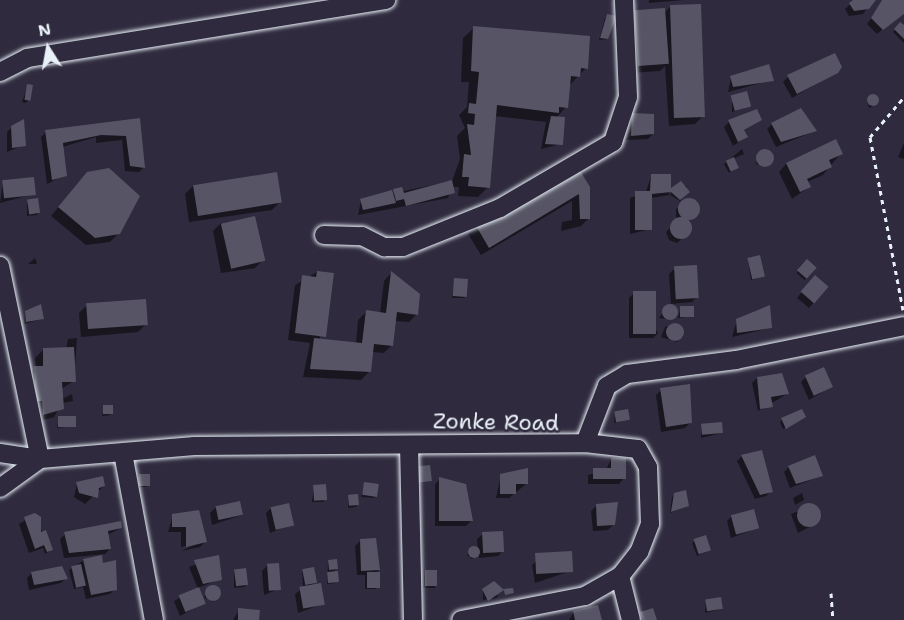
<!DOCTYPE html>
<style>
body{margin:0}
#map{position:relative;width:904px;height:620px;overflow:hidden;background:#2f2a3d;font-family:"Shantell Sans",sans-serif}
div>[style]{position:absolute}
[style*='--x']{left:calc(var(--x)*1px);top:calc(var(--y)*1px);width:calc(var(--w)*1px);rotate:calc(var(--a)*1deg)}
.shadow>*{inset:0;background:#0007;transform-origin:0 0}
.building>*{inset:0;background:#575565;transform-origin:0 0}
.round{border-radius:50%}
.path>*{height:3px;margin-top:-1.5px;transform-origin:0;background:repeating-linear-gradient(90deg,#e8f1f8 0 4.5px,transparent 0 9px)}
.roads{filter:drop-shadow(0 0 2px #e8f1f8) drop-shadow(0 0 2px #e8f1f8)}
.minor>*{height:18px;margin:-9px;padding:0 9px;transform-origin:9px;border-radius:9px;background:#2f2a3d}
span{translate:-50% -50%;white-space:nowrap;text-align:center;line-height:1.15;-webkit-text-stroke:4.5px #2f2a3d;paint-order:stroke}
.street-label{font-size:22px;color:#e8f1f8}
.north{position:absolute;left:18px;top:18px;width:60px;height:60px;-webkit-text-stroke:4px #2f2a3d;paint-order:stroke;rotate:349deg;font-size:16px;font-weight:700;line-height:24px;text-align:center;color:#e8f1f8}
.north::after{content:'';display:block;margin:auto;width:21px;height:27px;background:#e8f1f8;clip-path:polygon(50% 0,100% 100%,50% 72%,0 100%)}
</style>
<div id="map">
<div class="shadow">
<i style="clip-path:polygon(649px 0,684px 0,649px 3px)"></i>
<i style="clip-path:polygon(855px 0,873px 0,863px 14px,849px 16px,845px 9px)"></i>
<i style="clip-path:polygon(885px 0,904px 0,904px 12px,877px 34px,867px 24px)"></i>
<i style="clip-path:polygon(670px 7px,703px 116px,695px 124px,669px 126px,665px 66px,660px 71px,630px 73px,627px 19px,635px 11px,664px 13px)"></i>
<i style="clip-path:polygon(608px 16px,607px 39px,599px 40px,605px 18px)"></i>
<i style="clip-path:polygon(901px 24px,904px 27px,904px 43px,893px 32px)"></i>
<i style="clip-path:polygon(474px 28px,586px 68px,568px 87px,566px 107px,556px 118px,561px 144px,541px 149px,546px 122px,494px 116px,488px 187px,478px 197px,458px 196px,459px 187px,452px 187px,448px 198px,358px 215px,361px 200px,452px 181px,460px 159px,457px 136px,465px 128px,459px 115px,467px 107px,469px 82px,461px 82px,463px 38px)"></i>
<i style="clip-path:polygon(837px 72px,792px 98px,783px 82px,788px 77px)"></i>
<i style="clip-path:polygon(731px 78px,772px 80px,728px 92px)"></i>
<i style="clip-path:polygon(28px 85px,28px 101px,25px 103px,22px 102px)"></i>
<i style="clip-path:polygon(875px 96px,877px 104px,869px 108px,867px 100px)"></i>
<i style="clip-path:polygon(732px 97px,749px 106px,732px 112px)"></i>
<i style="clip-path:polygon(632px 115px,653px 134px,648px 139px,626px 140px)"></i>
<i style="clip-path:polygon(138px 120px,144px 167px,139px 172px,125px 171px,122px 140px,96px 143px,96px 137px,62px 147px,65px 175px,47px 184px,41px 137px,46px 132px)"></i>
<i style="clip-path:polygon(760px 120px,743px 131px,746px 137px,733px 146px,724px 127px,729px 122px)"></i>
<i style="clip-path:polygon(772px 124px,815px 131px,776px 147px,767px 129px)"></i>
<i style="clip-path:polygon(12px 127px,24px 145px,7px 152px,7px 132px)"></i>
<i style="clip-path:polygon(904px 143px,904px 159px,898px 157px)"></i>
<i style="clip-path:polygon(742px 149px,744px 154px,733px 159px,735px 169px,729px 173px,724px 164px)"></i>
<i style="clip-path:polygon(759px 153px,770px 153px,767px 167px,756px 164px)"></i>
<i style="clip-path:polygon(841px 153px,823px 175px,807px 182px,809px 187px,792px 199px,779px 172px,786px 164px)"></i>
<i style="clip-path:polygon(575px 166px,589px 218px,581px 226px,561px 231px,562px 222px,572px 220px,572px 201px,481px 255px,468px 234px,476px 226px)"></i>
<i style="clip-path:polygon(651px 176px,670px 176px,669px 195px,651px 198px,651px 229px,630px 234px,630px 198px,646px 192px)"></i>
<i style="clip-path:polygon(79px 182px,119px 233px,110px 242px,86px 245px,51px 216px)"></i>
<i style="clip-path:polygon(3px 183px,34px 194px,0 203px)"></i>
<i style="clip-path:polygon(678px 183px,687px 187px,680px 201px,670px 195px)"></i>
<i style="clip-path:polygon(193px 186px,280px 202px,272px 210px,189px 222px,185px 194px)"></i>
<i style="clip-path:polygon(690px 201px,697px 213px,688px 221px,690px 231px,677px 243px,669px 240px,666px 232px,676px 222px,676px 209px)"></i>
<i style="clip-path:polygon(27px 202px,39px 212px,37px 215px,27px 216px)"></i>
<i style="clip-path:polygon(221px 223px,263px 260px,255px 268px,221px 273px,213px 231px)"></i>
<i style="clip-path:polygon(35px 258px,37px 263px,36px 264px,28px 264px)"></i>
<i style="clip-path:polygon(748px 259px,764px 275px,761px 277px,751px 280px)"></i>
<i style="left:807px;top:261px;width:11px;height:16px;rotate:41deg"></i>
<i style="clip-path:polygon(674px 269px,697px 297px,692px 302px,671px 304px,669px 274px)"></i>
<i style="clip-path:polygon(317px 272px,320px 340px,356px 344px,358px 320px,366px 312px,380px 314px,384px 281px,391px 273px,417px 314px,409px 322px,395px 321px,392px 345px,384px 353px,372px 352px,369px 372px,361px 380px,303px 377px,310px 343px,288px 340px,295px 285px)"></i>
<i style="clip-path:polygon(455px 280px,466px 296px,464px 298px,452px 298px)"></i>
<i style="clip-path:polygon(810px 282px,827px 287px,809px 308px,797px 298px)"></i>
<i style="clip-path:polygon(634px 293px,658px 333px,653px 338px,629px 338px,629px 298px)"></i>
<i style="clip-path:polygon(87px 305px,146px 324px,138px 332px,81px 337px,79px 313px)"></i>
<i style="clip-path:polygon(681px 307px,693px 316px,678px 318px)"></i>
<i style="clip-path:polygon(666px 308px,675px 308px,671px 320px,659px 318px)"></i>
<i style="clip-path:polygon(25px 312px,42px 319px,24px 324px)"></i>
<i style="clip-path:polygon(737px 320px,770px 328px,732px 337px)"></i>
<i style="clip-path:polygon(675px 325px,683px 333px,677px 342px,661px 337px,665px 327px)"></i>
<i style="clip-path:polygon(77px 338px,74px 381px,61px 389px,62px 399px,72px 394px,73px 401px,62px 403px,54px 417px,35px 422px,27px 376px,36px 367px,35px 358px,43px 350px,66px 349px,68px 339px)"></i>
<i style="clip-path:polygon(806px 377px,831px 387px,809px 400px,801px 382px)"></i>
<i style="clip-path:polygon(757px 378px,787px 394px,758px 411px,752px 383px)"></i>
<i style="clip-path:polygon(661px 390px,690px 423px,685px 428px,661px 432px,656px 395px)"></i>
<i style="clip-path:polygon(104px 407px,112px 413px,110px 415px,102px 416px)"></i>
<i style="clip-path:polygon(615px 412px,628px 419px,614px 423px)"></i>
<i style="clip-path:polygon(804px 416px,783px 429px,780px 422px,782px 419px)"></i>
<i style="clip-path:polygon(59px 418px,75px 426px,57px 428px)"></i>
<i style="clip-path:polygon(702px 427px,722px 433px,701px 438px)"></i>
<i style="clip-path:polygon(742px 456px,771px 491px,766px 496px,755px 499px,737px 461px)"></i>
<i style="clip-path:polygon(611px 459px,624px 478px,619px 484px,588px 484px,588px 475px,606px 470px)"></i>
<i style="clip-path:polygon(789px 467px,821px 476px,790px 488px,784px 472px)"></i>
<i style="clip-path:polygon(501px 475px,526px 484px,509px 498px,496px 498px)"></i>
<i style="clip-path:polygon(140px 476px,148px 485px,146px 487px,138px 487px)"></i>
<i style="clip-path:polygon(440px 479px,471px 521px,466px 526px,435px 526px,435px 484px)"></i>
<i style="clip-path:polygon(77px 484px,104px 486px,85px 504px,74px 497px)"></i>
<i style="clip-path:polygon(365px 484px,376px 496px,374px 498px,361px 497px)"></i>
<i style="clip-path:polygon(314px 487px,325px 499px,323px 502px,312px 502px)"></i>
<i style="clip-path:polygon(802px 493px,804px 500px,795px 505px,793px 498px)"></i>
<i style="clip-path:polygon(675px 495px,688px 506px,670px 513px,672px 497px)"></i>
<i style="clip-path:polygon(349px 497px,358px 504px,356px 507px,348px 508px)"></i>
<i style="clip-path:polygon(814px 505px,819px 522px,798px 533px,791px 514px)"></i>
<i style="clip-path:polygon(596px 506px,614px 524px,608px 530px,593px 531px,591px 511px)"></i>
<i style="clip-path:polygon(215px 508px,242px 515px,212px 525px,210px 513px)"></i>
<i style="clip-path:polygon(271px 508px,292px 524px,270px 533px,266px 513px)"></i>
<i style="clip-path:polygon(34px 515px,51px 550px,45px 554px,43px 548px,29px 553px,19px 524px)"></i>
<i style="clip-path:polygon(173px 515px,205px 542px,200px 547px,181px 551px,201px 542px,181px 547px,181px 532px,168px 532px)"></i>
<i style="clip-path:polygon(732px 516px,757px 528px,731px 538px,727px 521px)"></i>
<i style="clip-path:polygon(121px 528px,107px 535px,110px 549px,105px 554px,64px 558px,60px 539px,65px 534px)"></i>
<i style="clip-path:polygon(483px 534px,503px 551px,498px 556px,479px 558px,477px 539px)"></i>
<i style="clip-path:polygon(705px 537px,709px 550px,697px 556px,692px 543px)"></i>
<i style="clip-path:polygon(360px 541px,378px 569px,376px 589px,365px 589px,365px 575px,357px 575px,355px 546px)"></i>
<i style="clip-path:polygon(472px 548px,478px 551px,472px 559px,467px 555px)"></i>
<i style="clip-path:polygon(218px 557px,220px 579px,198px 588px,204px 603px,180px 616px,174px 601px,198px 589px,189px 567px)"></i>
<i style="clip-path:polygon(84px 560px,102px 564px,115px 589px,110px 594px,86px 599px,83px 587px,74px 589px,69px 570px)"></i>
<i style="clip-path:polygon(537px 560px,571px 571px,535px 583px,532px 565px)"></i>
<i style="clip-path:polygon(328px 562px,337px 568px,332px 573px,335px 583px,327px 584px)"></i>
<i style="clip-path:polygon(268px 565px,279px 589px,264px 595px,262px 571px)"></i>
<i style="clip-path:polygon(61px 567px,66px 578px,61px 583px,29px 590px,27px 578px,32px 573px)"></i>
<i style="clip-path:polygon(234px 571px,246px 585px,244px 587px,234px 588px)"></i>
<i style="clip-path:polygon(302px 571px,315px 582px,310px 587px,323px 604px,298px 613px,295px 594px,303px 588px)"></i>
<i style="clip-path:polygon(425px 572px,436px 586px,434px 588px,423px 588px)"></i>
<i style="clip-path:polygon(499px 585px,497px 598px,483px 600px,483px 590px)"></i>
<i style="clip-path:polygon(213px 586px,220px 594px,213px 602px,204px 597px)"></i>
<i style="clip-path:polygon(706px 600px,721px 609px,705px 613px)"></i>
<i style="clip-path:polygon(239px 610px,257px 620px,233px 620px)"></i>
<i style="clip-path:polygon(574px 612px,600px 620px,569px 620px)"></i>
</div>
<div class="building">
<i style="clip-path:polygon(853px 0,876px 0,869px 9px,854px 11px,849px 3px)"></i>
<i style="clip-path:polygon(882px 0,904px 0,904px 14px,883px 30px,871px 18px)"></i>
<i style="left:701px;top:4px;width:113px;height:31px;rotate:88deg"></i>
<i style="left:665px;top:8px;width:56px;height:31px;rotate:86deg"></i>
<i style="clip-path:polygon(607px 14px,617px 16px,608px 39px,600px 38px)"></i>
<i style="clip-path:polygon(900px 22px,904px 25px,904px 39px,894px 29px)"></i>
<i style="clip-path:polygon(473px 26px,590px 36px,588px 69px,581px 68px,580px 77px,571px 76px,568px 108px,559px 107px,559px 113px,497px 105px,490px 188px,468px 186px,469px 177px,462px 177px,464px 154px,471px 155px,467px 124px,474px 125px,475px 114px,468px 113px,469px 103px,476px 104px,479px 72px,471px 71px)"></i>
<i style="clip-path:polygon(835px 53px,842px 67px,838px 73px,797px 94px,787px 75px)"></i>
<i style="clip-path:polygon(769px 64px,774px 81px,733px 87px,730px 76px)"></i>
<i style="left:27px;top:84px;width:6px;height:16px;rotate:9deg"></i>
<i style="left:747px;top:91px;width:16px;height:17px;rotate:75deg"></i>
<i class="round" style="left:867px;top:94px;width:12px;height:12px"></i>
<i style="clip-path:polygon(801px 108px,817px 131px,781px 142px,771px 123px)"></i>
<i style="clip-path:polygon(757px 109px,762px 120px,744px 130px,748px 137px,738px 142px,728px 120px)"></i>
<i style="clip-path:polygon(632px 113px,654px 114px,654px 134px,631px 136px)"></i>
<i style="clip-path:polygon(551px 116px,565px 117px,563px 145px,545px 144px)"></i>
<i style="clip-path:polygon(140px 118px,145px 168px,130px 166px,126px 136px,101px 135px,63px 143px,67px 176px,52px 180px,45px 130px)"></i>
<i style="clip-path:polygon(24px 119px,26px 146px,12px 148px,11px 126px)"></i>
<i style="clip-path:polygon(836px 139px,843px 154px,829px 160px,832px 167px,807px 179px,811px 187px,800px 192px,786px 163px)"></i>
<i class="round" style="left:756px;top:149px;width:18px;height:18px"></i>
<i style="left:734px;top:157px;width:12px;height:9px;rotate:66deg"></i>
<i style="clip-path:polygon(576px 164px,590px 187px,590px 219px,580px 219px,579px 194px,489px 248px,475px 224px)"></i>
<i style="clip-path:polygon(109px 168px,140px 196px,120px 234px,95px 238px,58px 207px,87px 172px)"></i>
<i style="left:277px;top:172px;width:31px;height:85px;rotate:81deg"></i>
<i style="clip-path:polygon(651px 174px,671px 174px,671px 188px,681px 181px,690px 192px,680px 200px,671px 192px,652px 194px,652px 230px,635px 230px,635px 191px,650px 191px)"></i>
<i style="left:34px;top:177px;width:18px;height:32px;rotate:84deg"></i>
<i style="clip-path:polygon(452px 180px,455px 193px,406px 206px,404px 199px,396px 201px,393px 189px,402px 187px,404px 193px)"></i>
<i style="clip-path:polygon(392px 190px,396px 203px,363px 210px,360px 199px)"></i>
<i style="left:38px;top:198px;width:15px;height:11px;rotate:82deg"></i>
<i class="round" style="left:678px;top:198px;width:22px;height:22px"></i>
<i style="left:255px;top:216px;width:46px;height:35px;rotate:77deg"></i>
<i class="round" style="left:670px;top:217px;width:22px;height:22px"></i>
<i style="left:760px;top:255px;width:22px;height:13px;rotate:77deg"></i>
<i style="left:807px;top:259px;width:13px;height:15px;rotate:42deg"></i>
<i style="left:697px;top:265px;width:33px;height:23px;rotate:87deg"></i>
<i style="clip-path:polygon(317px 271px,334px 273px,326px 337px,295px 333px,302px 275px,316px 277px)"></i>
<i style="clip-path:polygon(391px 271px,420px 294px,418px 315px,397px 312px,393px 346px,374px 344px,371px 372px,310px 369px,314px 338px,362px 343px,366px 310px,386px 313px)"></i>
<i style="left:815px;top:275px;width:18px;height:22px;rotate:41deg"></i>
<i style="left:454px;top:278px;width:14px;height:18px;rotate:4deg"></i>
<i style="left:633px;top:291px;width:23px;height:43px"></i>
<i style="left:146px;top:299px;width:26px;height:60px;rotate:86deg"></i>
<i class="round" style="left:662px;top:304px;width:16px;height:16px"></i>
<i style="clip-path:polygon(41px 304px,44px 319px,26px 322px,25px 311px)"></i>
<i style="clip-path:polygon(770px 305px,772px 328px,737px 333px,736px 319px)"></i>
<i style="left:680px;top:306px;width:14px;height:11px"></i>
<i class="round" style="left:666px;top:323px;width:18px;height:18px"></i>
<i style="clip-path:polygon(74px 347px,76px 382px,62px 382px,64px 409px,43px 415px,42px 401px,36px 401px,34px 366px,43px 366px,43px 348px)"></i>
<i style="left:824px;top:367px;width:22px;height:21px;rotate:66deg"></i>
<i style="clip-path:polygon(782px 373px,789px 394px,771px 397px,773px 407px,760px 409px,757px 377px)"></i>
<i style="clip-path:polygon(690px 384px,692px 423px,666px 427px,660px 388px)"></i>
<i style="left:103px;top:405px;width:10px;height:9px"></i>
<i style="left:628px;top:409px;width:11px;height:14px;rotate:80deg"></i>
<i style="clip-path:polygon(802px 409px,806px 417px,786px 429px,781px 418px)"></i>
<i style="left:58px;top:416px;width:18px;height:11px"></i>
<i style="left:722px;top:422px;width:11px;height:21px;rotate:85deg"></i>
<i style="clip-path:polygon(762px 450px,773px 492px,760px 495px,741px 455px)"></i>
<i style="clip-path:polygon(815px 455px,823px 476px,796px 484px,788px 466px)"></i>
<i style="clip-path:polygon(611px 458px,626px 458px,626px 479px,593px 479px,593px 468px,611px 468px)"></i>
<i style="left:430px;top:465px;width:16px;height:13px;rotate:83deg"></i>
<i style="clip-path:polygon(528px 468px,528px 484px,516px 484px,516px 494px,500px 494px,500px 474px)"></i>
<i style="left:139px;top:474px;width:11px;height:12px"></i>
<i style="clip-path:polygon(103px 476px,105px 486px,99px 488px,98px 498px,79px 493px,76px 482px)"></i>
<i style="clip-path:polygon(439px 477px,466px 484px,473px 521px,439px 521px)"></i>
<i style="left:364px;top:482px;width:15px;height:13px;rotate:8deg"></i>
<i style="left:326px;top:484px;width:16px;height:13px;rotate:86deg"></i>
<i style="clip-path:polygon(686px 490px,689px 506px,671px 512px,674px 493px)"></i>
<i style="left:358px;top:494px;width:11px;height:10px;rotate:85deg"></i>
<i style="left:240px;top:501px;width:14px;height:25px;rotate:78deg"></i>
<i style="clip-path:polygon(618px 502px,615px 525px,597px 526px,596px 504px)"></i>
<i class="round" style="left:797px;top:503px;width:24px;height:24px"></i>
<i style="left:289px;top:503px;width:23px;height:19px;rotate:77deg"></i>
<i style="left:754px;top:509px;width:20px;height:24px;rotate:75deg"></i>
<i style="clip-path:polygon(199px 510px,207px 542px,186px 547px,186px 527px,172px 527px,172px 514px)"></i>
<i style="clip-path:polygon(35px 513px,41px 517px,41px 532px,46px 530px,53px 550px,47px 552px,44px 545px,35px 549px,24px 517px)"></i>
<i style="clip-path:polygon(121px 521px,122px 528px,108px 531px,111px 549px,69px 553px,64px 532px)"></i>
<i style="left:503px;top:531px;width:21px;height:21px;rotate:87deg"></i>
<i style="left:706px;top:535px;width:16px;height:13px;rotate:72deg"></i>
<i style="clip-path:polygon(376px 538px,380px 570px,361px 571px,360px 539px)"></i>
<i class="round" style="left:468px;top:546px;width:12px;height:12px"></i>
<i style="left:572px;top:551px;width:21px;height:37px;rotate:87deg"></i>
<i style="clip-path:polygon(102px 555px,103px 563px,116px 560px,117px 590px,91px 595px,83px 559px)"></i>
<i style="clip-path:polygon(219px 555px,222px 580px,203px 584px,194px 560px)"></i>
<i style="left:337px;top:559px;width:10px;height:9px;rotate:84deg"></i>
<i style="left:279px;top:563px;width:27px;height:12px;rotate:86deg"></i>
<i style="left:81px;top:564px;width:22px;height:10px;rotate:77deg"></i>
<i style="clip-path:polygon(62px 566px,68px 579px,34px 585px,31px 572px)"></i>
<i style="left:314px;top:567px;width:16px;height:12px;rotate:79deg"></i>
<i style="left:246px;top:568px;width:17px;height:12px;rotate:83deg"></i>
<i style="left:437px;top:570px;width:16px;height:12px;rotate:90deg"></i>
<i style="left:338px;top:571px;width:11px;height:11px;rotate:85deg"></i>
<i style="left:367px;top:572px;width:13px;height:16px"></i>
<i style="clip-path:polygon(494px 581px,503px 589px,513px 588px,514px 593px,505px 595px,504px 590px,488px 601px,482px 589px)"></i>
<i style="left:321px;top:583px;width:22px;height:22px;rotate:80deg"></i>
<i class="round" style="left:205px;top:585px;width:16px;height:16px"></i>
<i style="left:199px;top:587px;width:18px;height:22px;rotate:68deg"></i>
<i style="left:721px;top:597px;width:12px;height:16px;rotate:81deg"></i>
<i style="clip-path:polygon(598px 605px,602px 620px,575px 620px,573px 611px)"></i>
<i style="clip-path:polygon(238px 608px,260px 610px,259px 620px,238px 620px)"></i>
<i style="clip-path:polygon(653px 608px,657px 620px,643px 620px,640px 612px)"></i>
</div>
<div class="path">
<i style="--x:903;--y:310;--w:176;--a:-100.8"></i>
<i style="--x:870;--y:137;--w:52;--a:-49.6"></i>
<i style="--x:831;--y:593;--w:27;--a:86"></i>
</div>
<div class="roads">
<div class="minor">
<i style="--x:0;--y:72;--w:30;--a:-27"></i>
<i style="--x:27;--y:58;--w:364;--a:-9.2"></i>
<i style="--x:324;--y:235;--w:38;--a:2"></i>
<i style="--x:362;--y:236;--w:25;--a:27"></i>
<i style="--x:384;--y:247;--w:19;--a:0"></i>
<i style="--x:403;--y:247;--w:105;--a:-21.9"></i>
<i style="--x:500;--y:208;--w:131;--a:-30.3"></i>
<i style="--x:613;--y:142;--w:47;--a:-71.6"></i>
<i style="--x:628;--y:97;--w:97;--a:-92.4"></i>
<i style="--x:0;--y:266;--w:197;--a:78.3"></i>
<i style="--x:585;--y:443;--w:61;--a:-68.9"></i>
<i style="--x:607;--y:386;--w:23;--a:-31"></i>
<i style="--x:627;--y:374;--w:110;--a:-7.3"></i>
<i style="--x:736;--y:360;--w:171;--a:-11.4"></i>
<i style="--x:409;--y:445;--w:175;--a:88.7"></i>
<i style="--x:0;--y:453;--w:40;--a:8.5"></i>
<i style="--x:40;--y:459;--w:155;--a:-4.8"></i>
<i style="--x:194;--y:446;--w:391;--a:-0.4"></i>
<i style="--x:585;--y:443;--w:53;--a:6.5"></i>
<i style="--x:638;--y:449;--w:21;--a:61"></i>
<i style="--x:648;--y:467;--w:57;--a:88"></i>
<i style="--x:650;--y:524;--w:30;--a:111"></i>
<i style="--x:639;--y:552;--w:31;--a:128"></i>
<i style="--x:620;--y:576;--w:40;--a:150.3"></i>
<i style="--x:585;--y:596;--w:126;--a:169"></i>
<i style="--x:123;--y:453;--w:170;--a:79.5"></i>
<i style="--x:0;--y:488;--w:49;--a:-35.9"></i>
<i style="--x:620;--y:576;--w:45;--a:76"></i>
</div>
</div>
<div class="street-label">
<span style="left:496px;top:422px;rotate:1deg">Zonke Road</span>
</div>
<div class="north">N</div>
</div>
